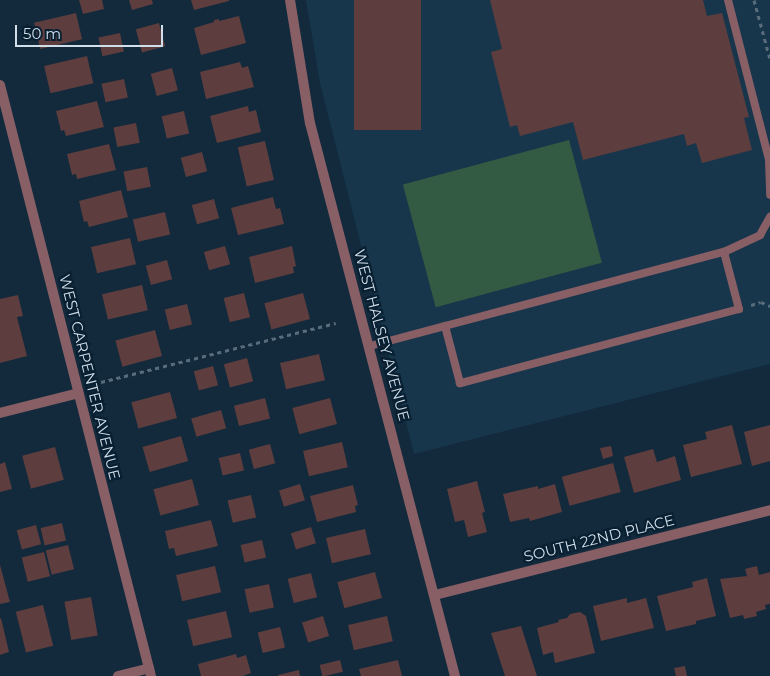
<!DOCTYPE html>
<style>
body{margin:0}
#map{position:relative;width:770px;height:676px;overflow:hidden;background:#122a3c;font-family:Montserrat,sans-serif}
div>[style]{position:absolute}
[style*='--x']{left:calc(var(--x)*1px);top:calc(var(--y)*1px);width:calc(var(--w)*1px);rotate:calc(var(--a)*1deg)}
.built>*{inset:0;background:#17364c}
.green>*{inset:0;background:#335b43;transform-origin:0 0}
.building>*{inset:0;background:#5d3d3d;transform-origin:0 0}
.path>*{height:3px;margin-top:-1.5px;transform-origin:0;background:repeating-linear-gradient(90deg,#586c7c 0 4px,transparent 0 8px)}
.lane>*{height:8px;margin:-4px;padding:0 4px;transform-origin:4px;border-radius:4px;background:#895f66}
.street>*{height:10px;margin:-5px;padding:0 5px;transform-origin:5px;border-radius:5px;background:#895f66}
span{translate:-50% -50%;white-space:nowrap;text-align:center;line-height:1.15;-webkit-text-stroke:4.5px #082032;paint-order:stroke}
.street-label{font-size:15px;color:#d1dfeb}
.scale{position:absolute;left:15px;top:25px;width:148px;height:22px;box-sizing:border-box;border:2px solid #d1dfeb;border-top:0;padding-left:6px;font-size:15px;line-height:18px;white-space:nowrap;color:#d1dfeb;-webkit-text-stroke:4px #082032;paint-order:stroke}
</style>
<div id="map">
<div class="built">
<i style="clip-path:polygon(306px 0,770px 0,770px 364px,414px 454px,320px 83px)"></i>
</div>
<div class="green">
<i style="left:569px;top:140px;width:127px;height:172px;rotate:75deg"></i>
</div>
<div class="building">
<i style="clip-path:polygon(79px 0,102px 0,104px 9px,83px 14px)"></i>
<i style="clip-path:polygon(129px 0,152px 0,153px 4px,132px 10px)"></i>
<i style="clip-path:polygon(191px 0,229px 0,229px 1px,194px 10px)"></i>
<i style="left:354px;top:0;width:67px;height:130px"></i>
<i style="clip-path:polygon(490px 0,703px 0,707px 16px,722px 13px,749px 117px,744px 118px,752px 150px,702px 163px,696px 143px,687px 146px,684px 134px,583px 160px,573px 122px,520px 136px,517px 125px,510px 127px,491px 52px,502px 49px)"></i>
<i style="left:76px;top:13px;width:27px;height:43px;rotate:77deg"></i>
<i style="clip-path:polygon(239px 16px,246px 43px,201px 55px,194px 28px,214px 22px,214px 20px,219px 19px,219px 21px)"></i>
<i style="left:159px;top:23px;width:24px;height:24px;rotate:75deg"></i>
<i style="left:120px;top:33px;width:19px;height:22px;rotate:78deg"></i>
<i style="left:87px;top:56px;width:28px;height:44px;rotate:77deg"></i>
<i style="clip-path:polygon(240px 62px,242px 68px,248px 66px,254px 87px,206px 99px,200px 72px)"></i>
<i style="left:172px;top:68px;width:23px;height:22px;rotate:75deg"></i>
<i style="left:124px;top:79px;width:19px;height:23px;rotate:78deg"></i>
<i style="clip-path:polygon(97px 101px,104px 127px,66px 136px,64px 130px,61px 131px,56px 111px)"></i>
<i style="clip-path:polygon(248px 106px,249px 112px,256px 110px,261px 132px,217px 143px,210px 116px)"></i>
<i style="left:184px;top:111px;width:23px;height:23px;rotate:77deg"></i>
<i style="left:136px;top:123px;width:20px;height:23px;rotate:79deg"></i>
<i style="left:265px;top:141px;width:40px;height:28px;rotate:77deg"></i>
<i style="clip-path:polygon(109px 144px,116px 170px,77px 179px,76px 174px,72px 175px,67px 154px)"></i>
<i style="left:202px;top:152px;width:20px;height:22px;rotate:75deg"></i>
<i style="left:147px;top:167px;width:20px;height:24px;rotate:79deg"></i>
<i style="clip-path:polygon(121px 190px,128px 217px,89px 227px,87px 221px,84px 222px,79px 201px)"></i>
<i style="clip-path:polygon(273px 197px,276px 209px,280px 208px,284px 224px,238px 235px,231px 208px)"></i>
<i style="left:214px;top:199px;width:20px;height:23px;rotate:75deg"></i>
<i style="left:165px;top:212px;width:23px;height:33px;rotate:77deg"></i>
<i style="left:130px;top:238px;width:27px;height:40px;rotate:77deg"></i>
<i style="left:225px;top:246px;width:19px;height:22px;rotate:74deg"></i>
<i style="clip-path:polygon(292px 246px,296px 266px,293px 267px,294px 273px,255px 283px,249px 257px)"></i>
<i style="left:167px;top:260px;width:20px;height:22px;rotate:75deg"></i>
<i style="left:142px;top:285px;width:26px;height:41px;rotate:77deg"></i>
<i style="left:244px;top:293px;width:25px;height:21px;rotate:76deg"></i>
<i style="left:303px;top:293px;width:27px;height:40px;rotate:75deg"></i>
<i style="clip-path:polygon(18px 295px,23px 316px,17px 317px,27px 356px,0 363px,0 299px)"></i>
<i style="left:187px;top:304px;width:21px;height:23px;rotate:76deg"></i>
<i style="left:155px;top:330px;width:27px;height:41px;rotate:75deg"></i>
<i style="left:319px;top:354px;width:27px;height:40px;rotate:77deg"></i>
<i style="left:247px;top:358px;width:24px;height:24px;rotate:75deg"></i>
<i style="left:213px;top:366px;width:20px;height:20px;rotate:75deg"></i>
<i style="left:170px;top:392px;width:27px;height:40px;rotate:75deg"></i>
<i style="left:265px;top:398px;width:21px;height:32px;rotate:76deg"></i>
<i style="left:330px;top:398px;width:27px;height:39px;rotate:75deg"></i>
<i style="left:221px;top:410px;width:19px;height:31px;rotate:74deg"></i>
<i style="clip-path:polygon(732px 425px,742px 464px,691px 477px,683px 445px,707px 439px,705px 432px)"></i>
<i style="clip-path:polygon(770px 425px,770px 461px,752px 466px,744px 432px)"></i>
<i style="left:181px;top:436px;width:26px;height:40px;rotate:74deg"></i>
<i style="left:342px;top:442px;width:26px;height:40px;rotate:77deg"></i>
<i style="left:270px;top:444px;width:20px;height:22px;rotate:75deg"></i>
<i style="clip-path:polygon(611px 446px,613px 456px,603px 459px,600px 448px)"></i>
<i style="left:55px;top:447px;width:34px;height:34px;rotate:75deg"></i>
<i style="clip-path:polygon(653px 449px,657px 462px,675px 456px,681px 480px,634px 493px,624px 457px)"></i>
<i style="left:240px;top:453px;width:18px;height:22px;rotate:77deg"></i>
<i style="clip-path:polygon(5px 462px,12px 489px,0 492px,0 464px)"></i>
<i style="left:613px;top:463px;width:30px;height:53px;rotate:75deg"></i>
<i style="left:192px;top:479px;width:27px;height:40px;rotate:75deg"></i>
<i style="clip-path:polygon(477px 481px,485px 512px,482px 513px,487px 532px,468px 537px,464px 520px,455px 522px,447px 489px)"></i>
<i style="left:300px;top:484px;width:17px;height:22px;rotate:73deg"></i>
<i style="clip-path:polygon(555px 484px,562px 512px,530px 521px,529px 518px,510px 522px,503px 494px,538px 486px,538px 489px)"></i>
<i style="clip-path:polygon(353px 485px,358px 505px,355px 506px,356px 512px,317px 522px,310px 496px)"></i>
<i style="left:251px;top:495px;width:23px;height:24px;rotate:77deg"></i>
<i style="clip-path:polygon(211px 520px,218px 546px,176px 556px,174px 548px,169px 549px,165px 531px)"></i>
<i style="left:62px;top:523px;width:18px;height:22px;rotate:77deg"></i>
<i style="left:36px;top:525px;width:20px;height:20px;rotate:75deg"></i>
<i style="left:311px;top:527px;width:17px;height:21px;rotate:73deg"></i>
<i style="left:365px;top:529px;width:26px;height:40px;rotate:77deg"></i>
<i style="left:262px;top:540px;width:18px;height:22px;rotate:77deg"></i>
<i style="left:68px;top:545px;width:25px;height:23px;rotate:76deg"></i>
<i style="left:44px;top:552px;width:25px;height:23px;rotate:76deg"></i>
<i style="clip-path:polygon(0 565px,10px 602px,0 604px)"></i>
<i style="left:215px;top:566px;width:27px;height:40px;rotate:77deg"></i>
<i style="clip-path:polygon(757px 566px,759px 575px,770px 572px,770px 604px,765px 605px,766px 609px,756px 612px,757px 616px,744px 619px,743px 615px,730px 618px,720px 579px,747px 576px,745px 569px)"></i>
<i style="left:375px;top:572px;width:27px;height:39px;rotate:75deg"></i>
<i style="left:311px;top:573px;width:25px;height:24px;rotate:76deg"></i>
<i style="clip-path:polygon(707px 578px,716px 616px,696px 621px,696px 624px,666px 631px,657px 596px,693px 587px,692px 582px)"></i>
<i style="left:269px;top:584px;width:24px;height:25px;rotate:78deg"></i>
<i style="left:91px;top:597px;width:39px;height:27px;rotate:80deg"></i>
<i style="clip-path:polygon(627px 598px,627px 603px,646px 598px,654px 628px,601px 641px,593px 606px)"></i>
<i style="left:43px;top:605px;width:42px;height:28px;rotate:76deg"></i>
<i style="left:226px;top:611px;width:27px;height:40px;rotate:77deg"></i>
<i style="clip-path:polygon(580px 612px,586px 616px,595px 653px,555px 663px,553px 652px,543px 655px,537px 628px,559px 622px,558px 620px,567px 618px,570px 614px)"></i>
<i style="left:323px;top:616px;width:21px;height:22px;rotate:73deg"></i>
<i style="left:387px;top:616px;width:26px;height:40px;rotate:77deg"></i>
<i style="clip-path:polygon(1px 618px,9px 652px,0 655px,0 619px)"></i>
<i style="clip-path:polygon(521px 626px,537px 676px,505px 676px,491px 633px)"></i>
<i style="left:280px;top:627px;width:21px;height:23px;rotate:76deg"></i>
<i style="clip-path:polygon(236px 654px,237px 658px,246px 655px,251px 673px,243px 676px,201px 676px,198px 664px)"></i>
<i style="left:340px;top:660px;width:12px;height:21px;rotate:76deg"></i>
<i style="clip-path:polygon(398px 660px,402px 676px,361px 676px,359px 669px)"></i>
<i style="clip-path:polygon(685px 666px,687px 676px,676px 676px,674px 668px)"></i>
<i style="clip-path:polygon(299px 670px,300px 676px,278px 676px,278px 675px)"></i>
</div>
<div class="path">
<i style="--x:754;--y:0;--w:61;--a:74.8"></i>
<i style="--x:751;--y:305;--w:10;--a:-17"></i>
<i style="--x:761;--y:302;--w:10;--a:24"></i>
<i style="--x:101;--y:382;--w:242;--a:-14.1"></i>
</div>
<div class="lane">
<i style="--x:728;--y:0;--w:165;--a:75.6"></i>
<i style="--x:769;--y:160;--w:35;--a:88"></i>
<i style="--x:724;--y:252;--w:59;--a:75.3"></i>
<i style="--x:739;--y:309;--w:289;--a:165.1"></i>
<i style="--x:460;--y:383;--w:59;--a:-104.7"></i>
<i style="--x:445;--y:326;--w:289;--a:-14.9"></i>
<i style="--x:724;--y:252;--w:40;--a:-25"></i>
<i style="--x:760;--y:235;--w:21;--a:-61"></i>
<i style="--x:370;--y:346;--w:78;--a:-14.9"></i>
</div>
<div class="street">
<i style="--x:290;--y:0;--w:125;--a:80.8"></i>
<i style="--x:310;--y:123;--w:572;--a:75.31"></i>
<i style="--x:0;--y:85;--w:610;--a:75.67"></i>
<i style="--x:0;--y:413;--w:81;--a:-14.2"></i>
<i style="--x:435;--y:595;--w:346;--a:-14.2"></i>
<i style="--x:118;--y:676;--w:32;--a:-14"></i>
</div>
<div class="street-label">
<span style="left:382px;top:335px;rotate:75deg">WEST HALSEY AVENUE</span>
<span style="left:90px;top:377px;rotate:76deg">WEST CARPENTER AVENUE</span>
<span style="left:599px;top:538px;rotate:-14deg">SOUTH 22ND PLACE</span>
</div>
<div class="scale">50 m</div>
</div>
